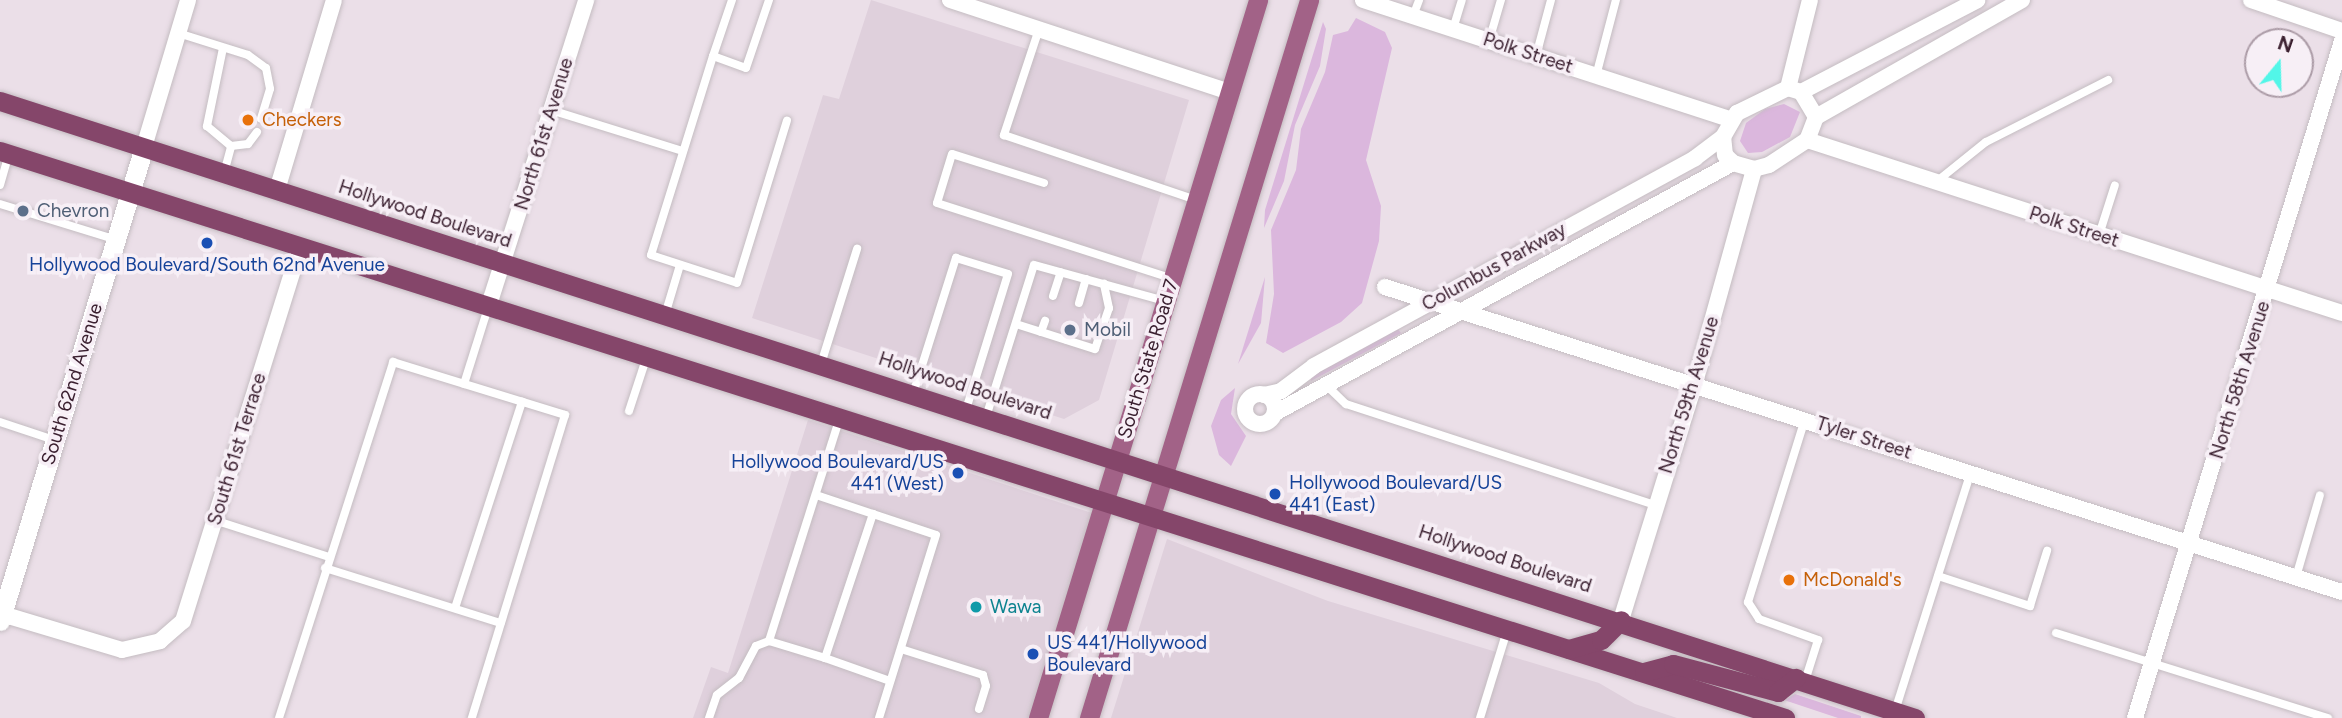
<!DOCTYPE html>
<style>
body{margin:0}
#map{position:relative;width:2342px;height:718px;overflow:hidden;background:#ebdfe8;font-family:Figtree,sans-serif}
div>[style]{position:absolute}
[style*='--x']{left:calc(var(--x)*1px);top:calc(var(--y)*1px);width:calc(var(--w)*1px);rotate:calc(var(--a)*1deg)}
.built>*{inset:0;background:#dfd0dc}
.green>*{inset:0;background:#dbb7dd}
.roads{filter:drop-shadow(0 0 2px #c4bcc1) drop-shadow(0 0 2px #c4bcc1)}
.service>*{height:8px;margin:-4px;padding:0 4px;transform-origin:4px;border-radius:4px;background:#fff}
.minor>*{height:16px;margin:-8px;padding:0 8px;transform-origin:8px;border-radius:8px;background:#fff}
.minor>.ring{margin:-8px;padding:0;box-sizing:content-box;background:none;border:16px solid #fff;border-radius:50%}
.tertiary>*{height:19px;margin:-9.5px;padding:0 9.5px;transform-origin:9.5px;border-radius:9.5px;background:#fff}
.primary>*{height:19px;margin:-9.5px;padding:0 9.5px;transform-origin:9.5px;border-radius:9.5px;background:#a26287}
.trunk>*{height:19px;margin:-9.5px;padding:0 9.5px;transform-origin:9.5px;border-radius:9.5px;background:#85466a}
.dots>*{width:19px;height:19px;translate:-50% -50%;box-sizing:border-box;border:4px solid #f7eff6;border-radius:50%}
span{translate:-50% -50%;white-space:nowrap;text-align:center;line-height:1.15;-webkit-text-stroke:7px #f7eff6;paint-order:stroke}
.street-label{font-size:19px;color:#3b2030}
.food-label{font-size:19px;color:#c56008}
.left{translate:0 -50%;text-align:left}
.service-label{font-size:19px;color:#4e5e75}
.transit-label{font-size:19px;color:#164399}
.right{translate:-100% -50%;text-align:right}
.culture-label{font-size:19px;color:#0d838f}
.north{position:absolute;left:2244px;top:28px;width:70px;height:70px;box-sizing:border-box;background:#f7eff6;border:2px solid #ac9ca7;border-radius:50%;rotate:19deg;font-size:19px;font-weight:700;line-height:28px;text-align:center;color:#3b2030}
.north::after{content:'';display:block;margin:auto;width:24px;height:32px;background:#52f6e8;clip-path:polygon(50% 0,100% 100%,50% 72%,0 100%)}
</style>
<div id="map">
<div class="built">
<i style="clip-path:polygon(871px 0,1189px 100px,1099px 400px,1064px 419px,752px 318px,823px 95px,839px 99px)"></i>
<i style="clip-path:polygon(808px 420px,1101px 516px,1034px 718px,693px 718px,711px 667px,728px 673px)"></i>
<i style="clip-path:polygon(1167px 539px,1328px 601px,1599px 683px,1635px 704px,1677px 718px,1111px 718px)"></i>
</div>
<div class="green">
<i style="clip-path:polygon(1356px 18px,1385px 32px,1392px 48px,1366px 160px,1381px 206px,1379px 241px,1362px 303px,1341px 322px,1283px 353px,1266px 343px,1274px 294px,1271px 230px,1296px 170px,1301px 129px,1325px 72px,1333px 35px,1348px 31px)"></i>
<i style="clip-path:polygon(1323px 22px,1326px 29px,1320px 66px,1295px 125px,1284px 181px,1264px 228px,1265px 210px)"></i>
<i style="clip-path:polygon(1784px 104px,1800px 112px,1790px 137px,1762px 152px,1748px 153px,1740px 141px,1746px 123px,1765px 109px)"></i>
<i style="clip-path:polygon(1265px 277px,1261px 323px,1238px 364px)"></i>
<i style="clip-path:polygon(1397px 328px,1401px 333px,1311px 381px,1311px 375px)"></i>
<i style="clip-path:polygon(1235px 388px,1231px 414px,1246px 436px,1231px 466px,1219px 455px,1211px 426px,1221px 400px)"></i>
<i style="clip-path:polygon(1795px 694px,1861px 716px,1861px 718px,1838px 718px,1784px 700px)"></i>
</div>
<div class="roads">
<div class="service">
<i style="--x:732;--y:0;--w:59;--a:108.7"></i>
<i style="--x:713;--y:56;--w:35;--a:20"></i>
<i style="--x:746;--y:68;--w:72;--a:-71.3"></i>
<i style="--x:1413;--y:16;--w:17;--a:-69"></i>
<i style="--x:1039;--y:29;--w:112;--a:108.3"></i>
<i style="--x:1004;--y:135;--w:203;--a:18.7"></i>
<i style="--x:1453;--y:29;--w:30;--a:-73"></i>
<i style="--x:178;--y:33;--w:73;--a:17.4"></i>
<i style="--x:248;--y:55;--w:22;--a:36"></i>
<i style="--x:266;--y:68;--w:21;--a:79"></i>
<i style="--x:270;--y:89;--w:31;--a:107"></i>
<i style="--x:1489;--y:41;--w:43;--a:-73.7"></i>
<i style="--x:223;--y:48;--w:80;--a:101.6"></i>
<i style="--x:207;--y:126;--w:31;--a:40"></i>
<i style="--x:231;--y:146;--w:17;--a:-7"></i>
<i style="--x:248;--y:144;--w:15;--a:-53"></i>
<i style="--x:713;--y:56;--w:208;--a:107.3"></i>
<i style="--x:651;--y:255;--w:90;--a:18"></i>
<i style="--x:737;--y:283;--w:170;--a:-72.9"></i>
<i style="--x:1536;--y:56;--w:58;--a:-75"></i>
<i style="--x:1596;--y:76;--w:79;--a:-75.3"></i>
<i style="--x:551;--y:110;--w:138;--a:17.3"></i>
<i style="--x:224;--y:173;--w:28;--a:-75"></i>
<i style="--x:1936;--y:182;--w:64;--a:-38.7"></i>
<i style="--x:1986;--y:142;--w:137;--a:-26.9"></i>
<i style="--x:1044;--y:183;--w:96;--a:-162.5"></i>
<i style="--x:952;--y:154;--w:51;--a:107"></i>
<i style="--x:937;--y:203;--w:246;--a:17.8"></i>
<i style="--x:0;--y:185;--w:32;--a:-74"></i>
<i style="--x:0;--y:204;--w:119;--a:17.1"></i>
<i style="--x:2099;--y:235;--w:52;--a:-72.3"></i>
<i style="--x:1053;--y:296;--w:25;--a:-72"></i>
<i style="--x:1079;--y:303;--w:25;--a:-74"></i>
<i style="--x:665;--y:315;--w:52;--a:-73.3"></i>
<i style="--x:1016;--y:324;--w:83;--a:17.6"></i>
<i style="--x:1095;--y:349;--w:43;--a:-71.1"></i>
<i style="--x:1109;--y:308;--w:25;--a:-102"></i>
<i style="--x:1041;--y:332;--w:12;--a:-70"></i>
<i style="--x:1067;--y:340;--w:12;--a:-70"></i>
<i style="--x:821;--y:364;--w:121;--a:-72.6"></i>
<i style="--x:464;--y:384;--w:80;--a:-72.5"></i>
<i style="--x:1325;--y:384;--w:29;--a:44"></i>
<i style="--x:1346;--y:404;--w:325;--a:18.1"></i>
<i style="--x:913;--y:394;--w:143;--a:-72.5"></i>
<i style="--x:956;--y:258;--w:54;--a:17.1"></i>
<i style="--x:1008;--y:274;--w:142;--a:107.2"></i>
<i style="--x:629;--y:411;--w:55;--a:-71.9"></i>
<i style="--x:986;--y:417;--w:159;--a:-72.5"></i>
<i style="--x:1034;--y:265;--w:136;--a:15.4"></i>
<i style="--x:1805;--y:419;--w:192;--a:107.3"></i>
<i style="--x:1748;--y:602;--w:20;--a:57"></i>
<i style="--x:1759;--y:619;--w:63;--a:19.6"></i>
<i style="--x:1818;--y:640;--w:43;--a:107.6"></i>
<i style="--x:0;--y:422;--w:57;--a:18.4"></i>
<i style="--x:873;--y:514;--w:66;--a:18.4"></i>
<i style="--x:936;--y:535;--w:192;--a:107.3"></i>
<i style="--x:214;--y:520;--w:121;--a:17.8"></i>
<i style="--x:325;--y:568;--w:184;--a:17.4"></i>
<i style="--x:1938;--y:576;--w:97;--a:18.1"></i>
<i style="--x:2030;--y:606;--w:58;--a:-72.8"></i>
<i style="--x:2296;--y:577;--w:85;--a:-73.7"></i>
<i style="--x:455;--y:608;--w:217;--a:-72"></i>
<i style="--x:2056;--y:633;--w:285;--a:17.4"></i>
<i style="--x:769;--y:641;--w:232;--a:-72.4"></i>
<i style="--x:901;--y:649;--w:86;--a:17.6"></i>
<i style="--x:983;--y:675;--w:11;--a:75"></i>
<i style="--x:986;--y:686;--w:24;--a:107"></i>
<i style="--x:825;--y:658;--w:69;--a:19.5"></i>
<i style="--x:1895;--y:711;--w:249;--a:-72.4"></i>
<i style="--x:279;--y:718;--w:374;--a:-72.2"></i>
<i style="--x:393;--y:362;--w:180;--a:17.1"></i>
<i style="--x:565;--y:415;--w:317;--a:107.1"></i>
<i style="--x:709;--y:718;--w:24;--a:-71"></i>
<i style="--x:717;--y:695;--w:28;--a:-38"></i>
<i style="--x:739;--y:678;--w:36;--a:-62"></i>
<i style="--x:756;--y:646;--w:14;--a:-21"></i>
<i style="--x:769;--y:641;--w:59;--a:16.9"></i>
<i style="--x:825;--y:658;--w:152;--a:-71.6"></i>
<i style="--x:873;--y:514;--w:60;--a:-161.6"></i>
<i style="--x:1480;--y:718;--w:91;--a:-72.8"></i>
</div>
<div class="minor">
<i style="--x:950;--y:0;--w:294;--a:18.2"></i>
<i style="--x:1363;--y:0;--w:388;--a:18"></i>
<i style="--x:2251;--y:0;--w:96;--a:18.8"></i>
<i style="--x:1788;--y:88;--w:14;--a:17"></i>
<i style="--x:1801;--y:92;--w:29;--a:59"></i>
<i style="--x:1816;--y:117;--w:25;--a:111"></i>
<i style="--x:1807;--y:140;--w:45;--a:146.7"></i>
<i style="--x:1769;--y:165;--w:16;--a:165"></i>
<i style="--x:1754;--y:169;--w:22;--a:-164"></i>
<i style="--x:1733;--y:163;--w:11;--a:-135"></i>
<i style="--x:1725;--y:155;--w:18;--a:-96"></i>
<i style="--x:1723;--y:137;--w:28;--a:-60"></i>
<i style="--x:1737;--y:113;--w:57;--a:-26.1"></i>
<i style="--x:1788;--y:88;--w:91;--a:-76"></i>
<i style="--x:1801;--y:92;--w:199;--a:-27.5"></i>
<i style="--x:1816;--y:117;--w:237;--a:-29.6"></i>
<i style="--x:1807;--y:140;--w:562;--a:17.92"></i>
<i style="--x:144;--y:147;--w:153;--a:-73.3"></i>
<i style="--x:277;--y:190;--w:198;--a:-73.3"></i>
<i style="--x:1385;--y:287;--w:1004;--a:17.68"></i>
<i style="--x:488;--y:308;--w:323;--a:-72.3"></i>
<i class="ring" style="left:1245px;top:394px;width:14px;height:14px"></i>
<i style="--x:1264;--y:395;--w:17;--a:-13"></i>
<i style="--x:1281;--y:391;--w:41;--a:-37.1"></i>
<i style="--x:1314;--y:366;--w:434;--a:-28.6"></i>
<i style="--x:1695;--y:158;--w:35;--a:-37"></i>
<i style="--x:1275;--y:413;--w:522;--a:-28.63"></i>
<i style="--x:2;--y:614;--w:125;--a:16.7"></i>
<i style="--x:122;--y:650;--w:39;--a:-13"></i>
<i style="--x:160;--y:641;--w:30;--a:-41"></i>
<i style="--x:183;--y:621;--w:391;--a:-72.6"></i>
<i style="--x:1621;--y:620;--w:245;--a:-72.7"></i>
<i style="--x:1694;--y:386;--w:225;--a:-74.5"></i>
<i style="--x:2135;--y:718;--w:708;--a:-73"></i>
</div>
<div class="tertiary">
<i style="--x:0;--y:621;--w:495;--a:-73.1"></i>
</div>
<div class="primary">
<i style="--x:1038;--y:718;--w:751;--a:-72.96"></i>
<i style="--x:1089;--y:718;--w:751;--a:-72.96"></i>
</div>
<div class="trunk">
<i style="--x:0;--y:101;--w:2012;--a:17.86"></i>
<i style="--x:0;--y:151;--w:1873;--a:17.62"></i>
<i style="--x:1569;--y:649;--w:33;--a:-16"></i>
<i style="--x:1601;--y:640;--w:28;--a:-45"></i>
<i style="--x:1644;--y:672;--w:30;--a:-15"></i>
<i style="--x:1673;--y:664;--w:109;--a:14.9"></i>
<i style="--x:1778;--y:692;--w:23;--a:-38"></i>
</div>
</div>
<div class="dots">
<i style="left:248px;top:120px;background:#e8710a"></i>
<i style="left:23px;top:211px;background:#5c6f8a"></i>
<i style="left:207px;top:243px;background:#1a4fb4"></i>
<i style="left:1070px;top:330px;background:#5c6f8a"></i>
<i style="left:958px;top:473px;background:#1a4fb4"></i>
<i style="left:1275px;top:494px;background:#1a4fb4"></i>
<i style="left:1789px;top:580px;background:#e8710a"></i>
<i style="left:976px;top:607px;background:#0f9aa8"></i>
<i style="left:1033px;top:654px;background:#1a4fb4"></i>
</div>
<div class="street-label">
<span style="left:1528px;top:53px;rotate:18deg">Polk Street</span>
<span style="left:544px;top:134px;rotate:-73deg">North 61st Avenue</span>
<span style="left:425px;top:214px;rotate:18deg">Hollywood Boulevard</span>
<span style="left:2074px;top:227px;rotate:18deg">Polk Street</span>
<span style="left:1494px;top:267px;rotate:-29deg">Columbus Parkway</span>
<span style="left:1148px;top:359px;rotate:-73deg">South State Road 7</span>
<span style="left:2240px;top:380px;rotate:-73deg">North 58th Avenue</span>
<span style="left:72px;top:384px;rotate:-73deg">South 62nd Avenue</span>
<span style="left:965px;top:386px;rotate:18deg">Hollywood Boulevard</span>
<span style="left:1689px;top:395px;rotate:-73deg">North 59th Avenue</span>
<span style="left:1864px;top:438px;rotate:18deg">Tyler Street</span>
<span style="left:237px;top:449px;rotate:-73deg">South 61st Terrace</span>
<span style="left:1505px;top:559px;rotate:18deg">Hollywood Boulevard</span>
</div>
<div class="food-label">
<span class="left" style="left:262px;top:120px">Checkers</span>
<span class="left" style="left:1803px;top:580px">McDonald's</span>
</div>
<div class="service-label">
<span class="left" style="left:37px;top:211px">Chevron</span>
<span class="left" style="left:1084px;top:330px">Mobil</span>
</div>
<div class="transit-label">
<span style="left:207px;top:265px">Hollywood Boulevard/South 62nd Avenue</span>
<span class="right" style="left:944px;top:473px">Hollywood Boulevard/US<br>441 (West)</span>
<span class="left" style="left:1289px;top:494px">Hollywood Boulevard/US<br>441 (East)</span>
<span class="left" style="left:1047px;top:654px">US 441/Hollywood<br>Boulevard</span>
</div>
<div class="culture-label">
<span class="left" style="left:990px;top:607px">Wawa</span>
</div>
<div class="north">N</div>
</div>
